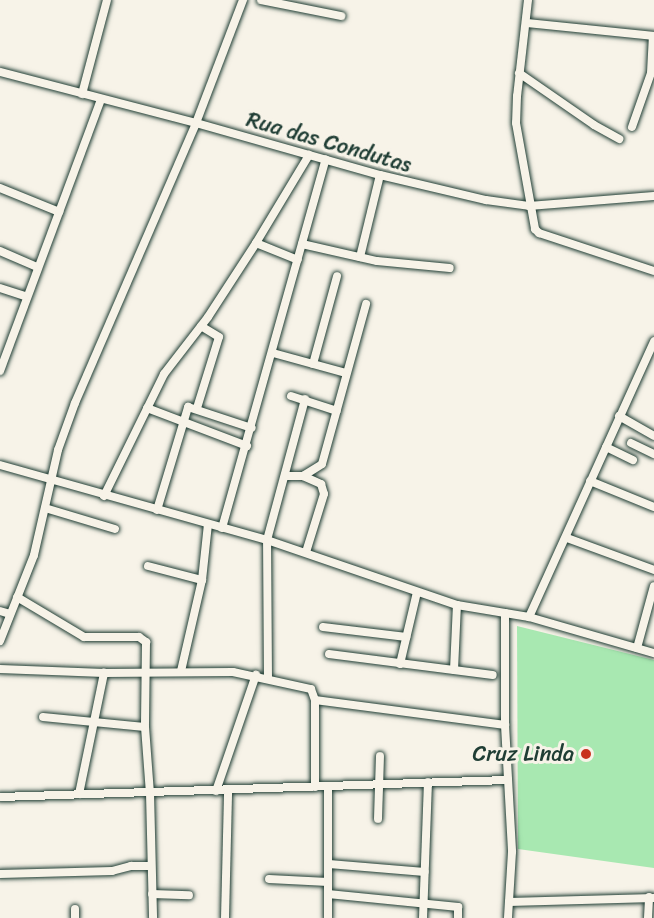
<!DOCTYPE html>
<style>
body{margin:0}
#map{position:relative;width:654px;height:918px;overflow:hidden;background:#f7f3e8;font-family:Sriracha,sans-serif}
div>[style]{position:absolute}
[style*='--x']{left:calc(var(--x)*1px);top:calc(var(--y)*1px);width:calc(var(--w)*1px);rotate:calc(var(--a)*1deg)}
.green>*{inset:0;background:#a8e8b1}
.roads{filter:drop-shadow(0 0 2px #1f3d34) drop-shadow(0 0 2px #1f3d34)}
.minor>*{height:8px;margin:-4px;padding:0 4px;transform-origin:4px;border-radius:4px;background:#f7f3e8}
.dots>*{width:16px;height:16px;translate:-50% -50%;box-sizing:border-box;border:3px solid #f7f3e8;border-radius:50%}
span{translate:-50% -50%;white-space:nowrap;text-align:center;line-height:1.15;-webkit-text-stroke:6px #f7f3e8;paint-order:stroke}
.street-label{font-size:22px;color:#1f3d34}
.poi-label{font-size:22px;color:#1f3d34}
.right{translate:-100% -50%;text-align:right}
</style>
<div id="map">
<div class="green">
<i style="clip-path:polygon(517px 626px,654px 660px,654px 868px,518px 849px)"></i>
</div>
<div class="roads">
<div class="minor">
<i style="--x:261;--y:0;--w:82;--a:11.3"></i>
<i style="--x:528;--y:0;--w:97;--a:96.5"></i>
<i style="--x:517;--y:96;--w:27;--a:92"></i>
<i style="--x:516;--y:123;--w:108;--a:79.8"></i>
<i style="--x:535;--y:229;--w:6;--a:45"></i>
<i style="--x:539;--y:233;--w:121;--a:18.3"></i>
<i style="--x:527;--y:23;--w:128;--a:5.8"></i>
<i style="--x:0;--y:72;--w:203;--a:14.6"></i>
<i style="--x:196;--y:123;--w:191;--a:15.8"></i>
<i style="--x:380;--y:175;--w:109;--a:13.3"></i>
<i style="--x:486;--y:200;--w:43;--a:7.9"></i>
<i style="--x:529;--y:206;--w:125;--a:-4.6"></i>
<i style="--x:519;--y:73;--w:91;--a:34.7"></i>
<i style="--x:594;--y:125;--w:29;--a:29"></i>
<i style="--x:82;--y:94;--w:97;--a:-75.1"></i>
<i style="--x:632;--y:127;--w:57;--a:-70.6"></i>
<i style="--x:651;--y:73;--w:37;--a:-87"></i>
<i style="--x:0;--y:188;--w:64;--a:22.1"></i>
<i style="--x:256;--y:243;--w:45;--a:22"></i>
<i style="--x:302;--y:244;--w:77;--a:12.8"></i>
<i style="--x:377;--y:261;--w:73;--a:5.5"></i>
<i style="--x:0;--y:251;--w:40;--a:23.4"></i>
<i style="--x:360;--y:257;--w:84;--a:-76.3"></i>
<i style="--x:0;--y:288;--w:28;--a:18"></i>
<i style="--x:273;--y:353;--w:76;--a:15.3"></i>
<i style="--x:313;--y:364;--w:91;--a:-74.7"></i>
<i style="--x:0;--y:371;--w:289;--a:-69.6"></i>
<i style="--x:291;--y:396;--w:48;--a:18.1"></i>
<i style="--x:147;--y:408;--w:107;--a:20.8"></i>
<i style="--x:197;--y:408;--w:74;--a:-72.8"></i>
<i style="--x:219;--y:337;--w:21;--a:-149"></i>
<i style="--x:619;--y:416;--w:40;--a:29.7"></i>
<i style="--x:631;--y:443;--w:25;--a:26"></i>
<i style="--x:606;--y:447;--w:30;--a:26"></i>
<i style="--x:0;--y:465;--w:277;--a:15.7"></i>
<i style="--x:267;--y:540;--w:201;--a:18.9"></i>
<i style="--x:457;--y:605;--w:73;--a:9.5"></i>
<i style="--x:529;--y:617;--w:130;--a:16.1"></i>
<i style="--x:285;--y:476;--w:18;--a:0"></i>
<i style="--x:303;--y:476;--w:22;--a:-32"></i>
<i style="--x:322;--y:464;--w:166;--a:-74.6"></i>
<i style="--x:303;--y:476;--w:20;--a:24"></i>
<i style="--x:321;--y:484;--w:10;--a:73"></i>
<i style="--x:324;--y:494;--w:61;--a:107.2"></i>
<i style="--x:590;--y:481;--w:69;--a:22.1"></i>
<i style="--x:104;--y:496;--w:136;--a:-63.8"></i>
<i style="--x:164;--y:374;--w:72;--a:-52.3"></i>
<i style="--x:208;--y:317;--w:88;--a:-57"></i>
<i style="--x:256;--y:243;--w:103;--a:-58.9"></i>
<i style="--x:45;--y:508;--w:73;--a:16.7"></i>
<i style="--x:157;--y:510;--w:108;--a:-73.2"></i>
<i style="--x:188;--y:407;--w:67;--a:18.2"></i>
<i style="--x:222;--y:528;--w:383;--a:-74.3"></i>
<i style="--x:567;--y:538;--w:93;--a:20.2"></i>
<i style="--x:148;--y:566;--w:56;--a:14.5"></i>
<i style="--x:17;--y:597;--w:78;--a:30.8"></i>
<i style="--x:84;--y:637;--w:55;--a:0"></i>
<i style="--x:139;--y:637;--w:9;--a:36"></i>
<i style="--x:146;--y:642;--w:85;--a:90.7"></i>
<i style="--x:145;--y:727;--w:66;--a:85.7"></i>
<i style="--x:150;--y:793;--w:125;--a:88.6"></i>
<i style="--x:0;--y:611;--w:10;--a:17"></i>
<i style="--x:505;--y:613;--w:112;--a:90"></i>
<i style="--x:505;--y:725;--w:127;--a:86.8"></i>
<i style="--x:512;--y:852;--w:66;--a:93.5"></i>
<i style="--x:529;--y:617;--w:303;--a:-65.6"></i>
<i style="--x:323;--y:627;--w:84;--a:6.9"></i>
<i style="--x:0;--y:641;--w:92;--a:-68.4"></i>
<i style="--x:34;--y:555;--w:108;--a:-77.1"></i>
<i style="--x:58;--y:450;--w:50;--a:-70.1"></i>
<i style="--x:75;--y:403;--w:305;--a:-66.6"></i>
<i style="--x:196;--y:123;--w:132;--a:-69.1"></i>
<i style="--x:637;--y:648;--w:64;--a:-74.7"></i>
<i style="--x:329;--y:654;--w:165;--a:7.3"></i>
<i style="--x:400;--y:664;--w:74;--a:-76.7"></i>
<i style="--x:0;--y:669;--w:104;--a:2.2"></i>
<i style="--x:104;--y:673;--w:129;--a:-0.4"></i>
<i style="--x:233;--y:672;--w:80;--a:12.3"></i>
<i style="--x:311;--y:689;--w:12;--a:70"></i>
<i style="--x:315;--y:700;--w:87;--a:90"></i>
<i style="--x:454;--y:670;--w:65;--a:-87.4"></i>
<i style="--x:181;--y:671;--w:93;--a:-77"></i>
<i style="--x:202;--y:580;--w:56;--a:-83.9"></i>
<i style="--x:268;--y:678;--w:138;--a:-90.4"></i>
<i style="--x:267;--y:540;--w:146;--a:-74.9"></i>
<i style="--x:315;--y:700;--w:192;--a:7.5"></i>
<i style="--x:43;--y:717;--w:102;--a:5.6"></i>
<i style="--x:216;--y:791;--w:123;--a:-71"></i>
<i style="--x:79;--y:794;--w:124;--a:-78.3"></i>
<i style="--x:0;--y:797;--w:508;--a:-1.92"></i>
<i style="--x:378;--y:819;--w:63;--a:-88.2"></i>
<i style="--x:329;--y:864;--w:96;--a:4.8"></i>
<i style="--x:0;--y:874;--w:112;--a:-1.5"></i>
<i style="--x:112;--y:871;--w:20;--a:-15"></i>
<i style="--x:131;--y:866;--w:20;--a:0"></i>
<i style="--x:269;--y:879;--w:59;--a:2.9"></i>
<i style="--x:152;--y:894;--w:37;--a:2"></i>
<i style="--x:328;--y:894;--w:131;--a:5.7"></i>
<i style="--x:458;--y:907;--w:11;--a:90"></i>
<i style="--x:509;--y:902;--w:145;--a:-1.6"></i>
<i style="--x:75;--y:909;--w:9;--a:90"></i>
<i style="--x:225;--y:918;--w:127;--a:-88.6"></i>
<i style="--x:328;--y:918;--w:132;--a:-90"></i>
<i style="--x:423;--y:918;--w:136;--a:-87.9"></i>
<i style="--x:648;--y:918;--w:21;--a:-87"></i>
</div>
</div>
<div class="dots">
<i style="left:586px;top:754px;background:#c8321e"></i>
</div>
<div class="street-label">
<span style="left:329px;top:142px;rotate:16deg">Rua das Condutas</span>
</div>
<div class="poi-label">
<span class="right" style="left:574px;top:754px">Cruz Linda</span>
</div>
</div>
